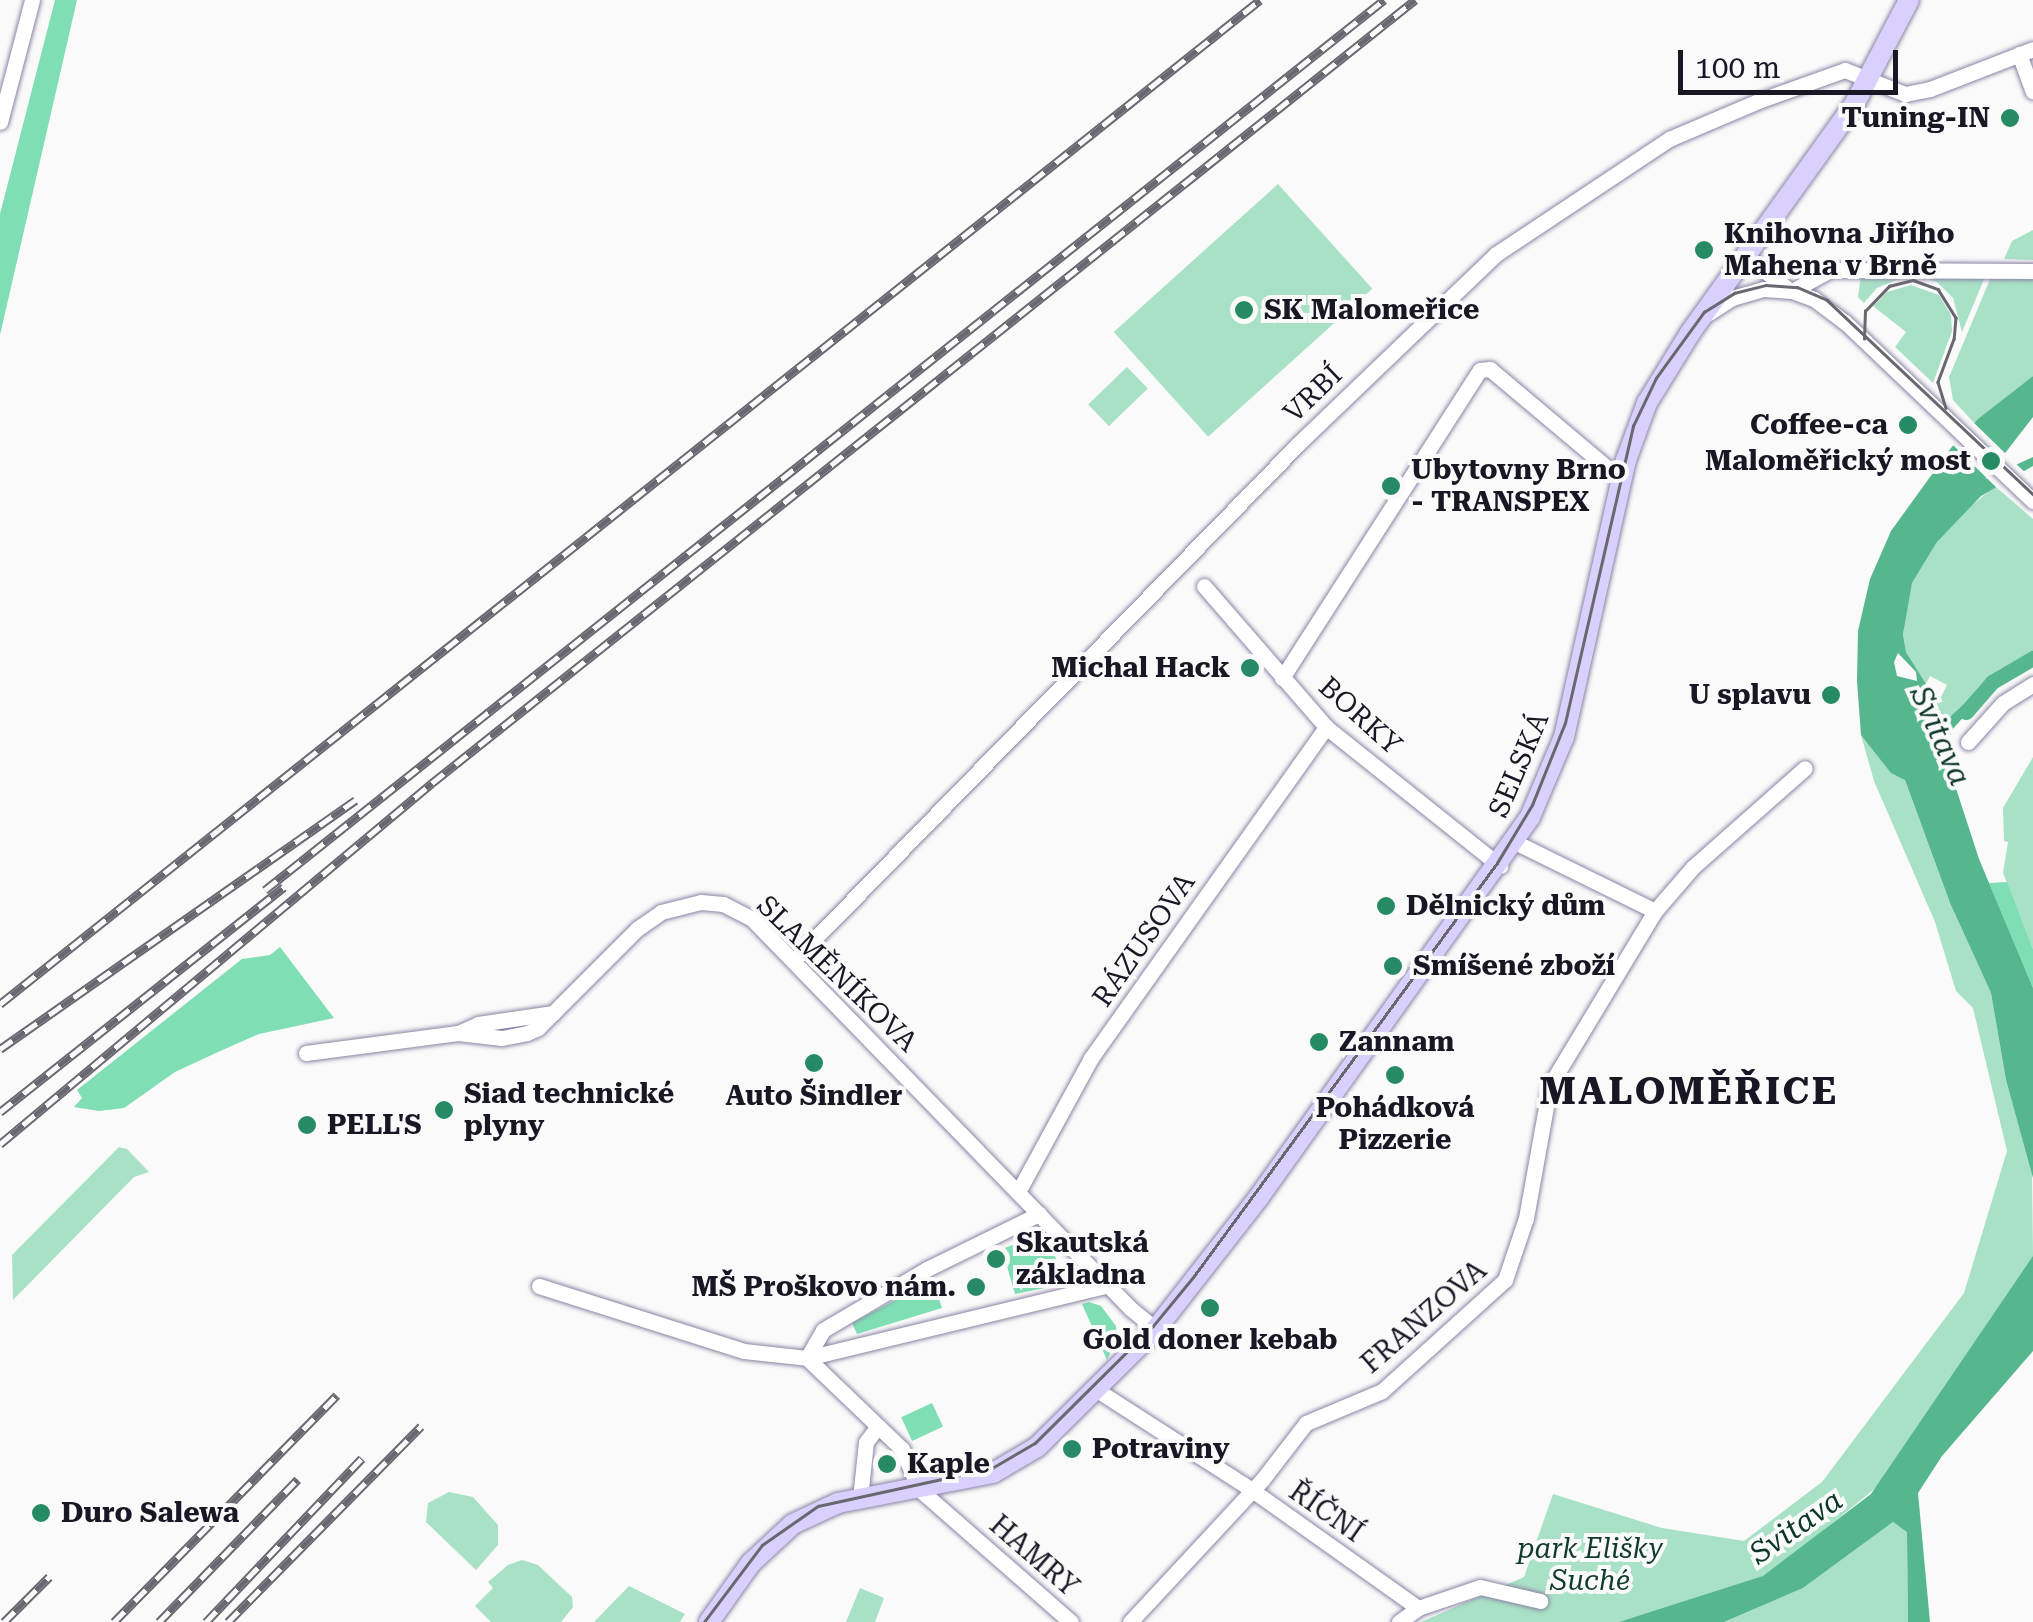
<!DOCTYPE html>
<meta charset="utf-8">
<style>
body{margin:0}
#map{position:relative;width:2033px;height:1622px;overflow:hidden;background:#fafafa;font-family:"Roboto Serif",serif}
div>[style]{position:absolute}
[style*='--x']{left:calc(var(--x)*1px);top:calc(var(--y)*1px);width:calc(var(--w)*1px);rotate:calc(var(--a)*1deg)}
.green>*{inset:0;background:#a9e1c6;transform-origin:0 0}
.forest>*{inset:0;background:#7fdeb4;transform-origin:0 0}
.water>*{inset:0;background:#56b68e}
.pier>*{inset:0;background:#fafafa}
.canal>*{height:15px;margin:-7.5px;padding:0 7.5px;transform-origin:7.5px;border-radius:7.5px;background:#56b68e}
.roads{filter:drop-shadow(0 0 2px #8a84a4) drop-shadow(0 0 2px #8a84a4)}
.minor>*{height:15px;margin:-7.5px;padding:0 7.5px;transform-origin:7.5px;border-radius:7.5px;background:#fff}
.major>*{height:20px;margin:-10px;padding:0 10px;transform-origin:10px;border-radius:10px;background:#d9d0fd}
.tram>*{height:2.5px;margin:-1.25px;padding:0 1.25px;transform-origin:1.25px;border-radius:1.25px;background:#696770}
.rail>*{height:9px;margin-top:-4.5px;transform-origin:0;background:repeating-linear-gradient(90deg,#fafafa 0 15px,#696770 0 30px);box-sizing:border-box;border-block:2px solid #696770}
.dots>*{width:28px;height:28px;translate:-50% -50%;box-sizing:border-box;border:5px solid #fafafa;border-radius:50%}
span{translate:-50% -50%;white-space:nowrap;text-align:center;line-height:1.15;-webkit-text-stroke:8px #fafafa;paint-order:stroke}
.poi-label{font-size:28px;color:#1a1724;font-weight:700}
.right{translate:-100% -50%;text-align:right}
.left{translate:0 -50%;text-align:left}
.street-label{font-size:28px;color:#1a1724}
.park-label{font-size:28px;color:#113b2b;font-style:italic}
.water-label{font-size:30px;color:#0c3727;font-style:italic}
.district-label{font-size:38px;color:#1a1724;font-weight:700;letter-spacing:2.5px}
.scale{position:absolute;left:1678px;top:50px;width:220px;height:45px;box-sizing:border-box;border:5px solid #1a1724;border-top:0;padding-left:12px;font-size:30px;line-height:35px;white-space:nowrap;color:#1a1724;-webkit-text-stroke:8px #fafafa;paint-order:stroke}
</style>
<div id="map">
<div class="green">
<i style="left:1278px;top:184px;width:141px;height:221px;rotate:48deg"></i>
<i style="clip-path:polygon(2033px 230px,2033px 260px,2004px 259px,2012px 241px)"></i>
<i style="clip-path:polygon(1861px 275px,1906px 276px,1877px 288px,1864px 303px,1858px 297px)"></i>
<i style="clip-path:polygon(1918px 276px,1985px 277px,1962px 332px,1953px 298px,1937px 282px)"></i>
<i style="clip-path:polygon(1991px 277px,2033px 278px,2033px 376px,1974px 423px,1953px 400px,1949px 377px)"></i>
<i style="clip-path:polygon(1911px 285px,1939px 295px,1951px 315px,1952px 331px,1933px 383px,1895px 347px,1906px 332px,1873px 306px,1887px 292px)"></i>
<i style="left:1127px;top:367px;width:30px;height:54px;rotate:46deg"></i>
<i style="clip-path:polygon(1995px 486px,2033px 519px,2033px 653px,1988px 677px,1967px 705px,1940px 726px,1933px 726px,1927px 690px,1941px 697px,1947px 685px,1930px 676px,1926px 684px,1906px 652px,1903px 634px,1906px 605px,1912px 583px,1937px 542px,1958px 517px)"></i>
<i style="clip-path:polygon(1861px 735px,1905px 780px,1950px 903px,1991px 993px,2006px 1080px,2032px 1173px,2033px 1257px,1878px 1486px,1775px 1570px,1751px 1582px,1619px 1622px,1421px 1622px,1524px 1577px,1553px 1494px,1662px 1528px,1744px 1541px,1822px 1482px,1964px 1293px,2007px 1151px,1973px 1008px,1956px 991px,1935px 922px,1874px 781px)"></i>
<i style="clip-path:polygon(2033px 757px,2033px 949px,2003px 873px,2008px 842px,2004px 841px,2003px 808px)"></i>
<i style="clip-path:polygon(119px 1147px,127px 1149px,149px 1172px,134px 1177px,13px 1300px,12px 1255px)"></i>
<i style="clip-path:polygon(449px 1492px,473px 1497px,498px 1525px,498px 1545px,476px 1570px,426px 1522px,428px 1503px)"></i>
<i style="clip-path:polygon(1893px 1522px,1907px 1531px,1908px 1622px,1724px 1622px,1803px 1588px)"></i>
<i style="clip-path:polygon(522px 1560px,538px 1565px,572px 1597px,573px 1607px,561px 1622px,491px 1622px,475px 1606px,493px 1588px,488px 1582px,508px 1565px)"></i>
<i style="clip-path:polygon(629px 1586px,685px 1614px,680px 1622px,594px 1622px)"></i>
<i style="clip-path:polygon(860px 1588px,884px 1598px,875px 1622px,846px 1622px)"></i>
</div>
<div class="forest">
<i style="clip-path:polygon(55px 0,77px 0,0 335px,0 214px)"></i>
<i style="clip-path:polygon(2007px 882px,2033px 949px,2033px 988px,1989px 883px)"></i>
<i style="clip-path:polygon(280px 947px,334px 1018px,259px 1034px,218px 1052px,175px 1072px,124px 1108px,99px 1111px,74px 1107px,82px 1098px,77px 1090px,242px 959px,270px 955px)"></i>
<i style="clip-path:polygon(1028px 1239px,1053px 1252px,1063px 1274px,1055px 1286px,1015px 1294px,1002px 1249px)"></i>
<i style="clip-path:polygon(933px 1280px,942px 1308px,857px 1334px,852px 1323px)"></i>
<i style="clip-path:polygon(1089px 1302px,1101px 1306px,1116px 1326px,1117px 1339px,1107px 1360px,1082px 1304px)"></i>
<i style="left:932px;top:1403px;width:26px;height:34px;rotate:65deg"></i>
</div>
<div class="water">
<i style="clip-path:polygon(evenodd,2033px 376px,2033px 417px,1985px 479px,2033px 457px,2033px 466px,1981px 496px,1937px 542px,1912px 583px,1903px 634px,1906px 652px,1926px 684px,1934px 726px,1940px 726px,1973px 696px,1978px 701px,1950px 732px,1949px 767px,1979px 859px,2033px 988px,2033px 1178px,2006px 1080px,1991px 993px,1950px 903px,1905px 780px,1891px 773px,1861px 735px,1857px 681px,1858px 631px,1870px 579px,1891px 531px,1951px 448px,1978px 419px,2033px 376px,1898px 653px,1916px 672px,1917px 681px,1897px 676px,1894px 662px,1898px 653px)"></i>
<i style="clip-path:polygon(2033px 1256px,2033px 1351px,1942px 1456px,1918px 1493px,1930px 1622px,1908px 1622px,1907px 1532px,1893px 1522px,1803px 1588px,1724px 1622px,1619px 1622px,1763px 1576px,1871px 1494px)"></i>
</div>
<div class="pier">
<i style="clip-path:polygon(1970px 419px,2008px 456px,1995px 473px,2015px 463px,2028px 475px,1999px 490px,1950px 442px)"></i>
</div>
<div class="canal">
<i style="--x:1966;--y:712;--w:40;--a:-49"></i>
<i style="--x:1992;--y:682;--w:48;--a:-30.3"></i>
</div>
<div class="roads">
<div class="minor">
<i style="--x:2019;--y:54;--w:40;--a:69.8"></i>
<i style="--x:0;--y:122;--w:126;--a:-75.3"></i>
<i style="--x:1746;--y:256;--w:53;--a:38.2"></i>
<i style="--x:1792;--y:291;--w:43;--a:-28.9"></i>
<i style="--x:1830;--y:270;--w:203;--a:0.3"></i>
<i style="--x:1709;--y:313;--w:27;--a:-33"></i>
<i style="--x:1732;--y:298;--w:33;--a:-16"></i>
<i style="--x:1764;--y:289;--w:28;--a:4"></i>
<i style="--x:1792;--y:291;--w:23;--a:20"></i>
<i style="--x:1814;--y:299;--w:39;--a:37"></i>
<i style="--x:1845;--y:322;--w:260;--a:43.6"></i>
<i style="--x:1204;--y:586;--w:186;--a:49.1"></i>
<i style="--x:1326;--y:727;--w:223;--a:38.6"></i>
<i style="--x:1282;--y:678;--w:366;--a:-57.3"></i>
<i style="--x:1480;--y:370;--w:10;--a:-6"></i>
<i style="--x:1490;--y:369;--w:172;--a:40.1"></i>
<i style="--x:1968;--y:742;--w:52;--a:-48.1"></i>
<i style="--x:2003;--y:703;--w:36;--a:-32"></i>
<i style="--x:1515;--y:842;--w:156;--a:26.2"></i>
<i style="--x:794;--y:960;--w:721;--a:-45.67"></i>
<i style="--x:1298;--y:444;--w:274;--a:-43.8"></i>
<i style="--x:1496;--y:254;--w:208;--a:-33.6"></i>
<i style="--x:1669;--y:139;--w:100;--a:-23"></i>
<i style="--x:1761;--y:100;--w:89;--a:-19.7"></i>
<i style="--x:1845;--y:70;--w:65;--a:21.8"></i>
<i style="--x:1905;--y:94;--w:25;--a:-11"></i>
<i style="--x:1930;--y:89;--w:110;--a:-21.2"></i>
<i style="--x:458;--y:1033;--w:22;--a:-24"></i>
<i style="--x:478;--y:1024;--w:76;--a:-8.3"></i>
<i style="--x:306;--y:1053;--w:153;--a:-7.5"></i>
<i style="--x:458;--y:1033;--w:44;--a:6.5"></i>
<i style="--x:502;--y:1038;--w:25;--a:-11"></i>
<i style="--x:527;--y:1033;--w:12;--a:-24"></i>
<i style="--x:538;--y:1028;--w:140;--a:-45"></i>
<i style="--x:637;--y:929;--w:29;--a:-35"></i>
<i style="--x:661;--y:912;--w:41;--a:-14"></i>
<i style="--x:701;--y:902;--w:22;--a:5"></i>
<i style="--x:723;--y:904;--w:33;--a:27"></i>
<i style="--x:752;--y:919;--w:544;--a:45.82"></i>
<i style="--x:1131;--y:1309;--w:32;--a:39"></i>
<i style="--x:1018;--y:1192;--w:153;--a:-61.4"></i>
<i style="--x:1091;--y:1058;--w:406;--a:-54.6"></i>
<i style="--x:539;--y:1286;--w:215;--a:17.6"></i>
<i style="--x:744;--y:1351;--w:63;--a:6.3"></i>
<i style="--x:807;--y:1358;--w:310;--a:-13.6"></i>
<i style="--x:807;--y:1358;--w:132;--a:43.8"></i>
<i style="--x:902;--y:1449;--w:43;--a:67"></i>
<i style="--x:919;--y:1489;--w:202;--a:41.2"></i>
<i style="--x:807;--y:1358;--w:32;--a:-60"></i>
<i style="--x:823;--y:1330;--w:121;--a:-30.4"></i>
<i style="--x:927;--y:1269;--w:125;--a:-26.2"></i>
<i style="--x:1097;--y:1390;--w:184;--a:32.8"></i>
<i style="--x:1252;--y:1490;--w:204;--a:35.4"></i>
<i style="--x:1418;--y:1608;--w:65;--a:-18.7"></i>
<i style="--x:1480;--y:1587;--w:62;--a:13.1"></i>
<i style="--x:860;--y:1498;--w:56;--a:-83.9"></i>
<i style="--x:866;--y:1442;--w:20;--a:-53"></i>
<i style="--x:1130;--y:1622;--w:194;--a:-47.1"></i>
<i style="--x:1262;--y:1480;--w:72;--a:-52.3"></i>
<i style="--x:1306;--y:1423;--w:82;--a:-22.8"></i>
<i style="--x:1382;--y:1391;--w:166;--a:-42.1"></i>
<i style="--x:1505;--y:1280;--w:65;--a:-71.3"></i>
<i style="--x:1526;--y:1218;--w:135;--a:-79.8"></i>
<i style="--x:1550;--y:1085;--w:203;--a:-58.9"></i>
<i style="--x:1655;--y:911;--w:58;--a:-49.2"></i>
<i style="--x:1693;--y:867;--w:149;--a:-41.5"></i>
<i style="--x:1399;--y:1622;--w:24;--a:-36"></i>
</div>
<div class="major">
<i style="--x:709;--y:1622;--w:72;--a:-54.6"></i>
<i style="--x:751;--y:1563;--w:57;--a:-42.9"></i>
<i style="--x:793;--y:1524;--w:50;--a:-25"></i>
<i style="--x:838;--y:1503;--w:158;--a:-11"></i>
<i style="--x:993;--y:1473;--w:51;--a:-30.6"></i>
<i style="--x:1037;--y:1447;--w:168;--a:-44.8"></i>
<i style="--x:1156;--y:1329;--w:167;--a:-52"></i>
<i style="--x:1259;--y:1197;--w:467;--a:-54.5"></i>
<i style="--x:1530;--y:817;--w:87;--a:-67"></i>
<i style="--x:1564;--y:737;--w:284;--a:-77.4"></i>
<i style="--x:1626;--y:460;--w:61;--a:-69.8"></i>
<i style="--x:1647;--y:403;--w:82;--a:-58.4"></i>
<i style="--x:1690;--y:333;--w:283;--a:-54.3"></i>
<i style="--x:1855;--y:103;--w:116;--a:-62.3"></i>
</div>
</div>
<div class="tram">
<i style="--x:1864;--y:339;--w:28;--a:-88"></i>
<i style="--x:1865;--y:311;--w:35;--a:-46"></i>
<i style="--x:1889;--y:286;--w:25;--a:-14"></i>
<i style="--x:1913;--y:280;--w:27;--a:20"></i>
<i style="--x:1938;--y:289;--w:34;--a:58"></i>
<i style="--x:1956;--y:318;--w:21;--a:95"></i>
<i style="--x:1954;--y:339;--w:46;--a:110.4"></i>
<i style="--x:1938;--y:382;--w:27;--a:73"></i>
<i style="--x:704;--y:1622;--w:96;--a:-53"></i>
<i style="--x:762;--y:1545;--w:68;--a:-34.9"></i>
<i style="--x:818;--y:1506;--w:178;--a:-12.3"></i>
<i style="--x:992;--y:1468;--w:50;--a:-30.2"></i>
<i style="--x:1035;--y:1443;--w:166;--a:-44.8"></i>
<i style="--x:1153;--y:1326;--w:65;--a:-50.6"></i>
<i style="--x:1194;--y:1276;--w:512;--a:-53.73"></i>
<i style="--x:1497;--y:863;--w:68;--a:-58.9"></i>
<i style="--x:1532;--y:805;--w:88;--a:-68.1"></i>
<i style="--x:1565;--y:723;--w:305;--a:-77.1"></i>
<i style="--x:1633;--y:426;--w:53;--a:-64.4"></i>
<i style="--x:1656;--y:378;--w:82;--a:-54"></i>
<i style="--x:1704;--y:312;--w:36;--a:-32"></i>
<i style="--x:1734;--y:293;--w:33;--a:-14"></i>
<i style="--x:1766;--y:285;--w:31;--a:4"></i>
<i style="--x:1797;--y:287;--w:33;--a:23"></i>
<i style="--x:1827;--y:300;--w:283;--a:43.3"></i>
</div>
<div class="rail">
<i style="--x:265;--y:890;--w:1430;--a:-38.5"></i>
<i style="--x:0;--y:1004;--w:1611;--a:-38.55"></i>
<i style="--x:0;--y:1049;--w:434;--a:-35"></i>
<i style="--x:0;--y:1112;--w:362;--a:-38.4"></i>
<i style="--x:0;--y:1144;--w:563;--a:-39.88"></i>
<i style="--x:432;--y:783;--w:1257;--a:-38.54"></i>
<i style="--x:4;--y:1622;--w:64;--a:-45"></i>
<i style="--x:114;--y:1622;--w:318;--a:-45.5"></i>
<i style="--x:159;--y:1622;--w:199;--a:-45.8"></i>
<i style="--x:206;--y:1622;--w:226;--a:-46.4"></i>
<i style="--x:228;--y:1622;--w:275;--a:-45.4"></i>
</div>
<div class="dots">
<i style="left:2010px;top:118px;background:#268b65"></i>
<i style="left:1704px;top:250px;background:#268b65"></i>
<i style="left:1244px;top:310px;background:#268b65"></i>
<i style="left:1908px;top:425px;background:#268b65"></i>
<i style="left:1991px;top:461px;background:#268b65"></i>
<i style="left:1391px;top:486px;background:#268b65"></i>
<i style="left:1250px;top:668px;background:#268b65"></i>
<i style="left:1831px;top:695px;background:#268b65"></i>
<i style="left:1386px;top:906px;background:#268b65"></i>
<i style="left:1393px;top:966px;background:#268b65"></i>
<i style="left:1319px;top:1042px;background:#268b65"></i>
<i style="left:814px;top:1063px;background:#268b65"></i>
<i style="left:1395px;top:1075px;background:#268b65"></i>
<i style="left:444px;top:1110px;background:#268b65"></i>
<i style="left:307px;top:1125px;background:#268b65"></i>
<i style="left:996px;top:1259px;background:#268b65"></i>
<i style="left:976px;top:1287px;background:#268b65"></i>
<i style="left:1210px;top:1308px;background:#268b65"></i>
<i style="left:1072px;top:1449px;background:#268b65"></i>
<i style="left:887px;top:1464px;background:#268b65"></i>
<i style="left:41px;top:1513px;background:#268b65"></i>
</div>
<div class="poi-label">
<span class="right" style="left:1990px;top:118px">Tuning-IN</span>
<span class="left" style="left:1724px;top:250px">Knihovna Jiřího<br>Mahena v Brně</span>
<span class="left" style="left:1264px;top:310px">SK Malomeřice</span>
<span class="right" style="left:1888px;top:425px">Coffee-ca</span>
<span class="right" style="left:1971px;top:461px">Maloměřický most</span>
<span class="left" style="left:1411px;top:486px">Ubytovny Brno<br>- TRANSPEX</span>
<span class="right" style="left:1230px;top:668px">Michal Hack</span>
<span class="right" style="left:1811px;top:695px">U splavu</span>
<span class="left" style="left:1406px;top:906px">Dělnický dům</span>
<span class="left" style="left:1413px;top:966px">Smíšené zboží</span>
<span class="left" style="left:1339px;top:1042px">Zannam</span>
<span class="left" style="left:464px;top:1110px">Siad technické<br>plyny</span>
<span style="left:814px;top:1096px">Auto Šindler</span>
<span style="left:1395px;top:1124px">Pohádková<br>Pizzerie</span>
<span class="left" style="left:327px;top:1125px">PELL'S</span>
<span class="left" style="left:1016px;top:1259px">Skautská<br>základna</span>
<span class="right" style="left:956px;top:1287px">MŠ Proškovo nám.</span>
<span style="left:1210px;top:1340px">Gold doner kebab</span>
<span class="left" style="left:1092px;top:1449px">Potraviny</span>
<span class="left" style="left:907px;top:1464px">Kaple</span>
<span class="left" style="left:61px;top:1513px">Duro Salewa</span>
</div>
<div class="street-label">
<span style="left:1313px;top:394px;rotate:-44deg">VRBÍ</span>
<span style="left:1360px;top:716px;rotate:42deg">BORKY</span>
<span style="left:1519px;top:765px;rotate:-67deg">SELSKÁ</span>
<span style="left:1144px;top:940px;rotate:-55deg">RÁZUSOVA</span>
<span style="left:837px;top:974px;rotate:44deg">SLAMĚNÍKOVA</span>
<span style="left:1424px;top:1317px;rotate:-41deg">FRANZOVA</span>
<span style="left:1326px;top:1512px;rotate:35deg">ŘÍČNÍ</span>
<span style="left:1034px;top:1556px;rotate:41deg">HAMRY</span>
</div>
<div class="park-label">
<span style="left:1590px;top:1565px">park Elišky<br>Suché</span>
</div>
<div class="water-label">
<span style="left:1940px;top:736px;rotate:66deg">Svitava</span>
<span style="left:1796px;top:1527px;rotate:-35deg">Svitava</span>
</div>
<div class="district-label">
<span style="left:1689px;top:1092px">MALOMĚŘICE</span>
</div>
<div class="scale">100 m</div>
</div>
